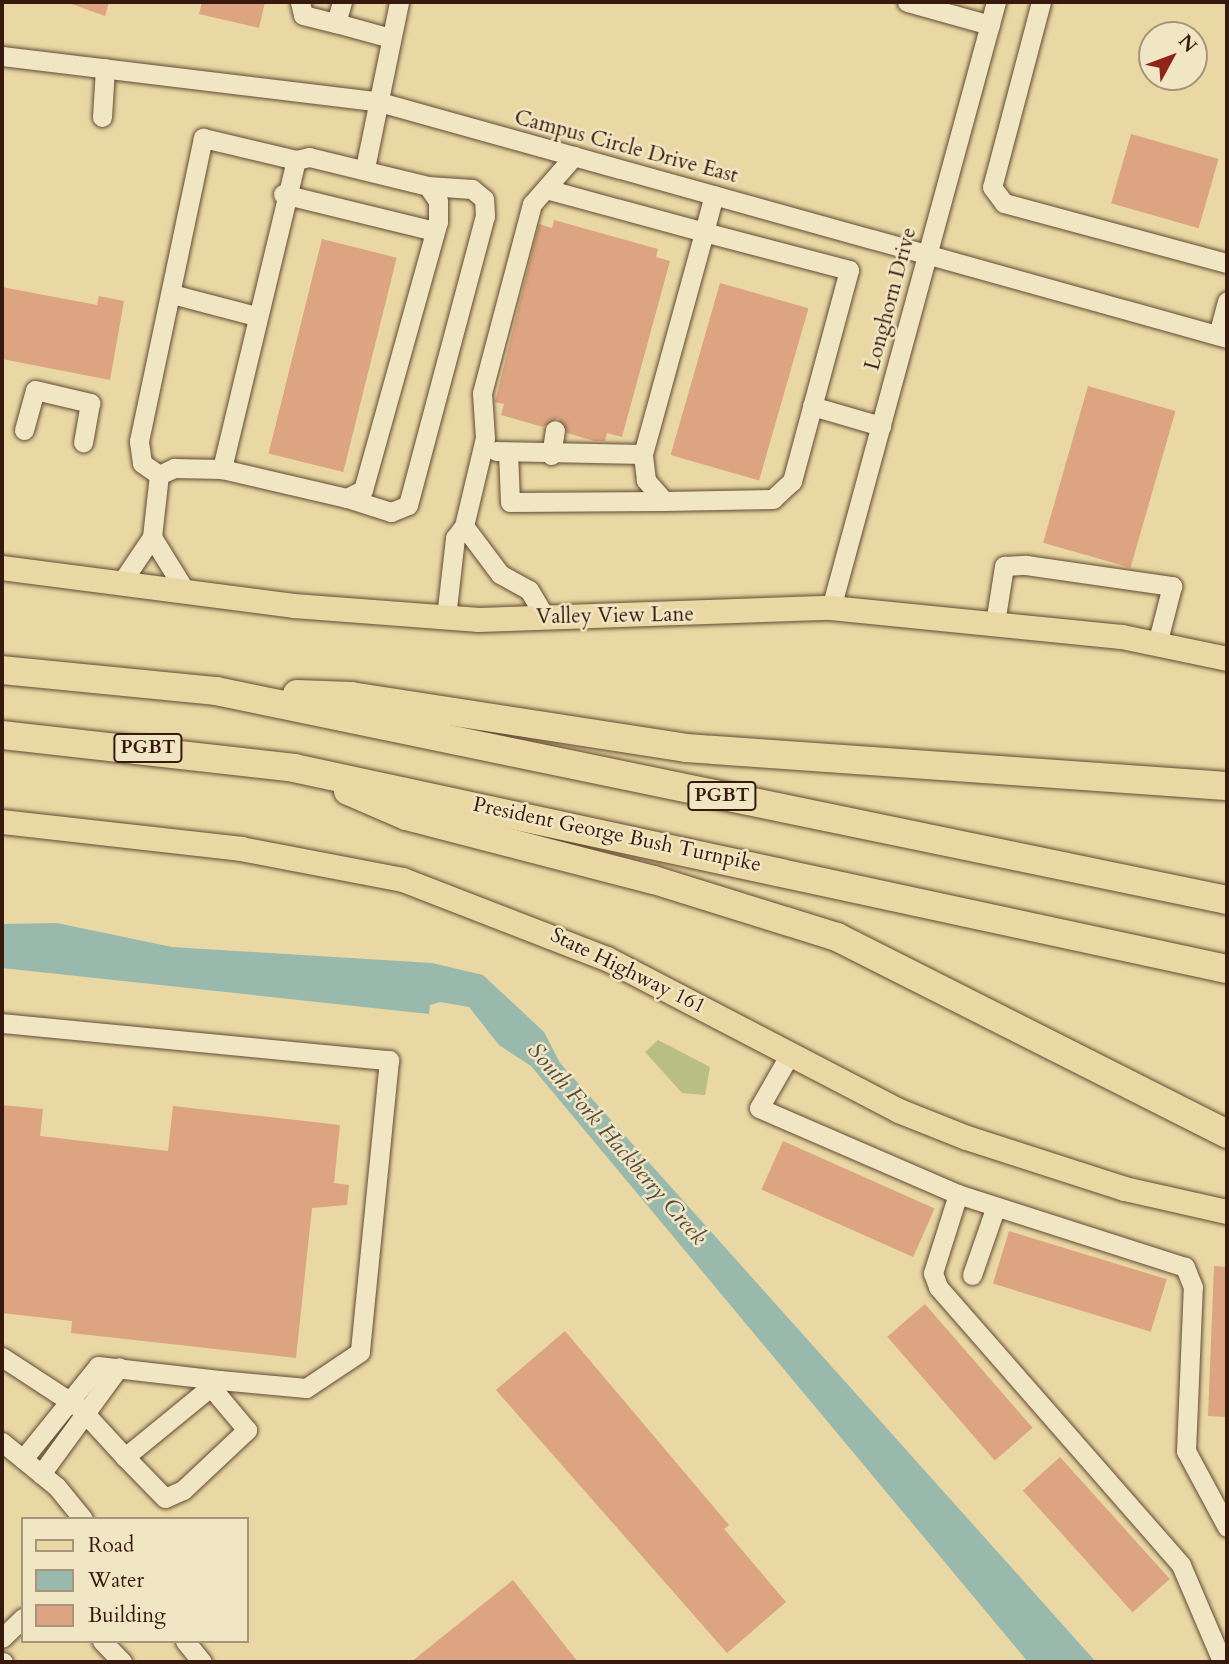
<!DOCTYPE html>
<style>
body{margin:0}
#map{position:relative;width:1229px;height:1664px;overflow:hidden;background:#e9d8a4;font-family:Cardo,serif}
div>[style]{position:absolute}
[style*='--x']{left:calc(var(--x)*1px);top:calc(var(--y)*1px);width:calc(var(--w)*1px);rotate:calc(var(--a)*1deg)}
.green>*{inset:0;background:#b9be84}
.water>*{inset:0;background:#99b9ad}
.building>*{inset:0;background:#dca480;transform-origin:0 0}
.roads{filter:drop-shadow(0 0 2px #644a33) drop-shadow(0 0 2px #644a33)}
.minor>*{height:19px;margin:-9.5px;padding:0 9.5px;transform-origin:9.5px;border-radius:9.5px;background:#f1e6c4}
.major>*{height:24px;margin:-12px;padding:0 12px;transform-origin:12px;border-radius:12px;background:#e9d8a4}
.highway>*{height:28px;margin:-14px;padding:0 14px;transform-origin:14px;border-radius:14px;background:#e9d8a4}
span{translate:-50% -50%;white-space:nowrap;text-align:center;line-height:1.15;-webkit-text-stroke:5px #f1e6c4;paint-order:stroke}
.shield-label span{padding:2px 5px;background:#f1e6c4;border:2px solid;border-radius:5px;-webkit-text-stroke-width:0}
.shield-label{font-size:19px;color:#371a0d;font-weight:700}
.street-label{font-size:21px;color:#371a0d}
.water-label{font-size:23px;color:#544a3d;font-style:italic}
.frame{position:absolute;inset:0;border:4px solid #371a0d;pointer-events:none}
.legend{position:absolute;left:21px;top:1517px;width:228px;height:126px;box-sizing:border-box;background:#f1e6c4;border:2px solid #a7947b;margin:0;padding:9px 12px;list-style:none;font-size:21px;color:#371a0d}
.legend li{display:flex;align-items:center;gap:14px;height:35px}
.legend b{width:35px;border:2px solid #a7947b}
.north{position:absolute;left:1138px;top:21px;width:70px;height:70px;box-sizing:border-box;background:#f1e6c4;border:2px solid #a7947b;border-radius:50%;rotate:49deg;font-size:19px;font-weight:700;line-height:28px;text-align:center;color:#371a0d}
.north::after{content:'';display:block;margin:auto;width:24px;height:32px;background:#8f2418;clip-path:polygon(50% 0,100% 100%,50% 72%,0 100%)}
</style>
<div id="map">
<div class="green">
<i style="clip-path:polygon(658px 1040px,710px 1067px,705px 1095px,682px 1093px,645px 1052px)"></i>
</div>
<div class="water">
<i style="clip-path:polygon(57px 923px,172px 947px,432px 963px,483px 975px,544px 1032px,560px 1063px,1096px 1662px,1028px 1662px,531px 1066px,499px 1045px,469px 1007px,440px 1002px,430px 1005px,429px 1014px,2px 968px,2px 924px)"></i>
</div>
<div class="building">
<i style="clip-path:polygon(66px 2px,109px 2px,105px 16px)"></i>
<i style="clip-path:polygon(202px 2px,265px 2px,259px 28px,199px 14px)"></i>
<i style="left:1131px;top:134px;width:91px;height:72px;rotate:16deg"></i>
<i style="clip-path:polygon(554px 220px,658px 249px,656px 257px,670px 261px,622px 437px,607px 433px,605px 441px,594px 441px,567px 433px,558px 418px,543px 427px,501px 415px,504px 404px,495px 402px,539px 224px,552px 228px)"></i>
<i style="left:322px;top:239px;width:77px;height:221px;rotate:14deg"></i>
<i style="left:720px;top:283px;width:92px;height:179px;rotate:16deg"></i>
<i style="clip-path:polygon(2px 287px,97px 305px,99px 296px,124px 301px,110px 380px,2px 359px)"></i>
<i style="left:1088px;top:386px;width:91px;height:163px;rotate:16deg"></i>
<i style="clip-path:polygon(2px 1105px,43px 1109px,40px 1136px,168px 1151px,173px 1106px,340px 1125px,334px 1183px,349px 1185px,347px 1205px,312px 1208px,296px 1358px,71px 1333px,72px 1321px,2px 1313px)"></i>
<i style="left:783px;top:1141px;width:166px;height:53px;rotate:24deg"></i>
<i style="left:1009px;top:1231px;width:165px;height:55px;rotate:17deg"></i>
<i style="clip-path:polygon(1214px 1266px,1227px 1267px,1227px 1417px,1208px 1416px)"></i>
<i style="left:925px;top:1304px;width:164px;height:50px;rotate:49deg"></i>
<i style="clip-path:polygon(565px 1331px,729px 1525px,724px 1529px,786px 1602px,727px 1653px,496px 1390px)"></i>
<i style="left:1060px;top:1457px;width:164px;height:50px;rotate:48deg"></i>
<i style="clip-path:polygon(513px 1580px,578px 1662px,411px 1662px)"></i>
</div>
<div class="roads">
<div class="minor">
<i style="--x:300;--y:2;--w:13;--a:77"></i>
<i style="--x:303;--y:15;--w:34;--a:14"></i>
<i style="--x:342;--y:2;--w:22;--a:106"></i>
<i style="--x:336;--y:23;--w:57;--a:15.3"></i>
<i style="--x:907;--y:2;--w:86;--a:15.5"></i>
<i style="--x:1041;--y:2;--w:191;--a:104.8"></i>
<i style="--x:992;--y:187;--w:20;--a:53"></i>
<i style="--x:1004;--y:203;--w:231;--a:15.1"></i>
<i style="--x:2;--y:56;--w:377;--a:6.9"></i>
<i style="--x:376;--y:101;--w:883;--a:15.56"></i>
<i style="--x:102;--y:117;--w:49;--a:-86.5"></i>
<i style="--x:365;--y:168;--w:169;--a:-78.4"></i>
<i style="--x:546;--y:189;--w:164;--a:15.2"></i>
<i style="--x:704;--y:232;--w:150;--a:14.7"></i>
<i style="--x:849;--y:270;--w:219;--a:105.1"></i>
<i style="--x:792;--y:481;--w:26;--a:137"></i>
<i style="--x:773;--y:499;--w:109;--a:178.9"></i>
<i style="--x:664;--y:501;--w:28;--a:-131"></i>
<i style="--x:646;--y:480;--w:26;--a:-97"></i>
<i style="--x:643;--y:454;--w:230;--a:-74.6"></i>
<i style="--x:704;--y:232;--w:38;--a:-75"></i>
<i style="--x:283;--y:194;--w:156;--a:13.7"></i>
<i style="--x:172;--y:294;--w:87;--a:14.7"></i>
<i style="--x:1218;--y:335;--w:35;--a:-75"></i>
<i style="--x:812;--y:406;--w:72;--a:16.2"></i>
<i style="--x:24;--y:430;--w:41;--a:-74.6"></i>
<i style="--x:35;--y:390;--w:57;--a:13.3"></i>
<i style="--x:90;--y:403;--w:40;--a:100"></i>
<i style="--x:496;--y:451;--w:147;--a:1.2"></i>
<i style="--x:508;--y:452;--w:50;--a:87.7"></i>
<i style="--x:510;--y:502;--w:154;--a:-0.4"></i>
<i style="--x:551;--y:455;--w:25;--a:-81"></i>
<i style="--x:159;--y:475;--w:21;--a:-145"></i>
<i style="--x:142;--y:463;--w:22;--a:-98"></i>
<i style="--x:139;--y:441;--w:310;--a:-78.1"></i>
<i style="--x:203;--y:138;--w:96;--a:13.3"></i>
<i style="--x:347;--y:498;--w:46;--a:17.7"></i>
<i style="--x:391;--y:512;--w:18;--a:-22"></i>
<i style="--x:408;--y:505;--w:299;--a:-75.1"></i>
<i style="--x:485;--y:216;--w:17;--a:-93"></i>
<i style="--x:484;--y:199;--w:16;--a:-140"></i>
<i style="--x:472;--y:189;--w:44;--a:-176.1"></i>
<i style="--x:464;--y:526;--w:60;--a:53.1"></i>
<i style="--x:500;--y:574;--w:33;--a:29"></i>
<i style="--x:529;--y:590;--w:33;--a:59"></i>
<i style="--x:152;--y:537;--w:62;--a:-83.6"></i>
<i style="--x:159;--y:475;--w:17;--a:-25"></i>
<i style="--x:174;--y:468;--w:48;--a:1.2"></i>
<i style="--x:222;--y:469;--w:128;--a:13.1"></i>
<i style="--x:347;--y:498;--w:18;--a:-27"></i>
<i style="--x:363;--y:490;--w:278;--a:-74.4"></i>
<i style="--x:438;--y:222;--w:21;--a:-90"></i>
<i style="--x:438;--y:201;--w:18;--a:-124"></i>
<i style="--x:428;--y:186;--w:122;--a:-166.3"></i>
<i style="--x:309;--y:157;--w:13;--a:167"></i>
<i style="--x:296;--y:160;--w:318;--a:103.5"></i>
<i style="--x:121;--y:583;--w:55;--a:-56"></i>
<i style="--x:152;--y:537;--w:65;--a:58.3"></i>
<i style="--x:831;--y:608;--w:628;--a:-74.77"></i>
<i style="--x:446;--y:617;--w:80;--a:-83.5"></i>
<i style="--x:455;--y:538;--w:15;--a:-53"></i>
<i style="--x:464;--y:526;--w:90;--a:-76.6"></i>
<i style="--x:485;--y:438;--w:45;--a:-93.8"></i>
<i style="--x:482;--y:393;--w:196;--a:-75.2"></i>
<i style="--x:532;--y:204;--w:64;--a:-48.8"></i>
<i style="--x:995;--y:623;--w:58;--a:-81"></i>
<i style="--x:1004;--y:566;--w:22;--a:-3"></i>
<i style="--x:1026;--y:565;--w:148;--a:8.2"></i>
<i style="--x:1172;--y:586;--w:60;--a:104.5"></i>
<i style="--x:2;--y:1023;--w:389;--a:5.5"></i>
<i style="--x:389;--y:1060;--w:293;--a:95.7"></i>
<i style="--x:360;--y:1352;--w:65;--a:146.3"></i>
<i style="--x:306;--y:1388;--w:87;--a:-174.7"></i>
<i style="--x:219;--y:1380;--w:122;--a:140.7"></i>
<i style="--x:125;--y:1457;--w:67;--a:-132.6"></i>
<i style="--x:80;--y:1408;--w:93;--a:-146.8"></i>
<i style="--x:790;--y:1054;--w:62;--a:119.9"></i>
<i style="--x:759;--y:1108;--w:217;--a:23.4"></i>
<i style="--x:972;--y:1275;--w:70;--a:-70.8"></i>
<i style="--x:2;--y:1442;--w:71;--a:39.3"></i>
<i style="--x:57;--y:1487;--w:41;--a:50.9"></i>
<i style="--x:125;--y:1457;--w:57;--a:45.7"></i>
<i style="--x:165;--y:1498;--w:20;--a:-24"></i>
<i style="--x:183;--y:1490;--w:88;--a:-43.2"></i>
<i style="--x:247;--y:1430;--w:56;--a:-129.9"></i>
<i style="--x:23;--y:1459;--w:119;--a:-51.1"></i>
<i style="--x:98;--y:1366;--w:122;--a:6.6"></i>
<i style="--x:41;--y:1474;--w:132;--a:-53.9"></i>
<i style="--x:1227;--y:1527;--w:86;--a:-118.3"></i>
<i style="--x:1186;--y:1451;--w:164;--a:-87.6"></i>
<i style="--x:1193;--y:1287;--w:22;--a:-112"></i>
<i style="--x:1185;--y:1267;--w:238;--a:-162.2"></i>
<i style="--x:958;--y:1194;--w:83;--a:107.6"></i>
<i style="--x:933;--y:1273;--w:15;--a:70"></i>
<i style="--x:938;--y:1287;--w:369;--a:48.8"></i>
<i style="--x:1181;--y:1565;--w:102;--a:66.9"></i>
<i style="--x:1221;--y:1659;--w:7;--a:-27"></i>
<i style="--x:2;--y:1638;--w:29;--a:-44"></i>
<i style="--x:102;--y:1641;--w:29;--a:46"></i>
<i style="--x:185;--y:1641;--w:27;--a:51"></i>
<i style="--x:2;--y:1662;--w:1;--a:0"></i>
</div>
<div class="major">
<i style="--x:2;--y:568;--w:294;--a:7.4"></i>
<i style="--x:294;--y:606;--w:186;--a:4.3"></i>
<i style="--x:479;--y:620;--w:352;--a:-2"></i>
<i style="--x:831;--y:608;--w:292;--a:5.7"></i>
<i style="--x:1122;--y:637;--w:107;--a:11.8"></i>
<i style="--x:2;--y:822;--w:241;--a:6.4"></i>
<i style="--x:241;--y:849;--w:165;--a:10.8"></i>
<i style="--x:403;--y:880;--w:219;--a:21.2"></i>
<i style="--x:607;--y:959;--w:329;--a:27.5"></i>
<i style="--x:899;--y:1111;--w:73;--a:21.7"></i>
<i style="--x:967;--y:1138;--w:166;--a:17.9"></i>
<i style="--x:1125;--y:1189;--w:105;--a:12.7"></i>
</div>
<div class="highway">
<i style="--x:2;--y:670;--w:215;--a:5.6"></i>
<i style="--x:216;--y:691;--w:1032;--a:11.68"></i>
<i style="--x:297;--y:694;--w:54;--a:2.1"></i>
<i style="--x:351;--y:696;--w:339;--a:8.8"></i>
<i style="--x:686;--y:748;--w:542;--a:4.02"></i>
<i style="--x:2;--y:735;--w:294;--a:6.4"></i>
<i style="--x:294;--y:768;--w:954;--a:12.16"></i>
<i style="--x:348;--y:791;--w:63;--a:23.3"></i>
<i style="--x:406;--y:816;--w:256;--a:14.5"></i>
<i style="--x:654;--y:880;--w:192;--a:17.3"></i>
<i style="--x:837;--y:937;--w:437;--a:26.8"></i>
</div>
</div>
<div class="shield-label">
<span style="left:148px;top:748px">PGBT</span>
<span style="left:722px;top:796px">PGBT</span>
</div>
<div class="street-label">
<span style="left:626px;top:147px;rotate:15deg">Campus Circle Drive East</span>
<span style="left:891px;top:299px;rotate:-75deg">Longhorn Drive</span>
<span style="left:615px;top:616px;rotate:-1deg">Valley View Lane</span>
<span style="left:617px;top:835px;rotate:12deg">President George Bush Turnpike</span>
<span style="left:628px;top:971px;rotate:26deg">State Highway 161</span>
</div>
<div class="water-label">
<span style="left:617px;top:1144px;rotate:49deg">South Fork Hackberry Creek</span>
</div>
<div class="frame"></div>
<ul class="legend">
<li><b style="height:9px;background:#e9d8a4"></b>Road</li>
<li><b style="height:19px;background:#99b9ad"></b>Water</li>
<li><b style="height:19px;background:#dca480"></b>Building</li>
</ul>
<div class="north">N</div>
</div>
